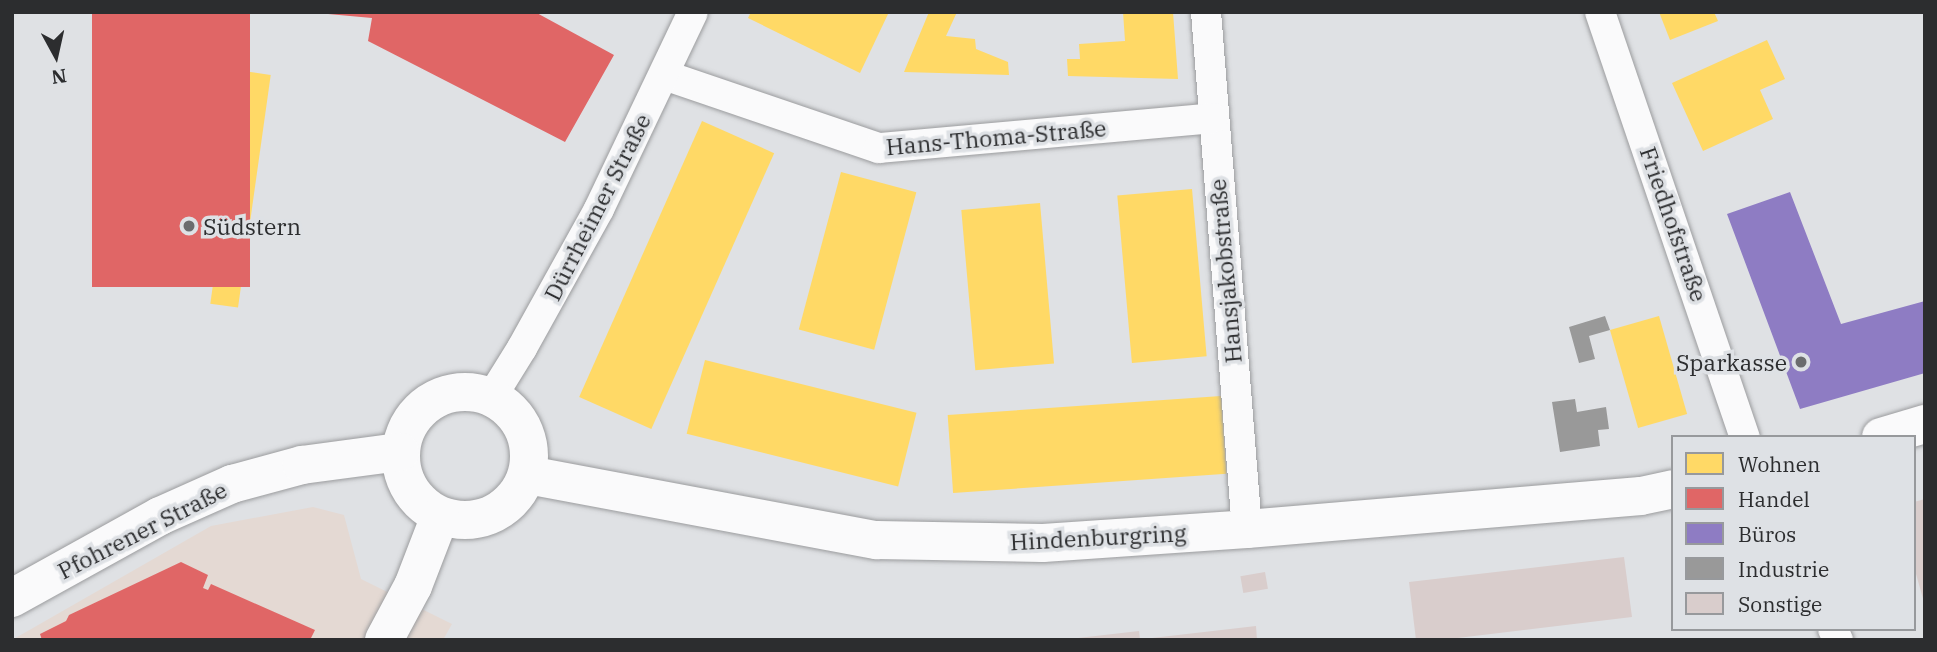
<!DOCTYPE html>
<meta charset="utf-8">
<style>
body{margin:0}
#map{position:relative;width:1937px;height:652px;overflow:hidden;background:#dfe1e4;font-family:"IBM Plex Serif",serif}
div>[style]{position:absolute}
[style*='--x']{left:calc(var(--x)*1px);top:calc(var(--y)*1px);width:calc(var(--w)*1px);rotate:calc(var(--a)*1deg)}
.industrial>*{inset:0;background:#e4d9d3}
.homes>*{inset:0;background:#ffd966;transform-origin:0 0}
.shops>*{inset:0;background:#e06666;transform-origin:0 0}
.offices>*{inset:0;background:#8e7cc3}
.industry>*{inset:0;background:#999}
.building>*{inset:0;background:#d9cdcc;transform-origin:0 0}
.roads{filter:drop-shadow(0 0 2px #9b9c9e) drop-shadow(0 0 2px #9b9c9e)}
.street>*{height:30px;margin:-15px;padding:0 15px;transform-origin:15px;border-radius:15px;background:#fafafb}
.secondary>*{height:38px;margin:-19px;padding:0 19px;transform-origin:19px;border-radius:19px;background:#fafafb}
.secondary>.ring{margin:-19px;padding:0;box-sizing:content-box;background:none;border:38px solid #fafafb;border-radius:50%}
.dots>*{width:19px;height:19px;translate:-50% -50%;box-sizing:border-box;border:4px solid #dee1e5;border-radius:50%}
span{translate:-50% -50%;white-space:nowrap;text-align:center;line-height:1.15;-webkit-text-stroke:7px #dee1e5;paint-order:stroke}
.street-label{font-size:23px;color:#2c2d2f}
.poi-label{font-size:23px;color:#2c2d2f}
.left{translate:0 -50%;text-align:left}
.right{translate:-100% -50%;text-align:right}
.frame{position:absolute;inset:0;border:14px solid #2c2d2f;pointer-events:none}
.legend{position:absolute;left:1671px;top:435px;width:245px;height:196px;box-sizing:border-box;background:#dee1e5;border:2px solid #97999c;margin:0;padding:9px 12px;list-style:none;font-size:21px;color:#2c2d2f}
.legend li{display:flex;align-items:center;gap:14px;height:35px}
.legend b{width:35px;border:2px solid #97999c}
.north{position:absolute;left:21px;top:21px;width:70px;height:70px;-webkit-text-stroke:5px #dee1e5;paint-order:stroke;rotate:172deg;font-size:19px;font-weight:700;line-height:28px;text-align:center;color:#2c2d2f}
.north::after{content:'';display:block;margin:auto;width:24px;height:32px;background:#2c2d2f;clip-path:polygon(50% 0,100% 100%,50% 72%,0 100%)}
</style>
<div id="map">
<div class="industrial">
<i style="clip-path:polygon(313px 507px,344px 515px,361px 579px,452px 624px,443px 640px,12px 640px,211px 526px)"></i>
</div>
<div class="homes">
<i style="clip-path:polygon(751px 12px,889px 12px,860px 73px,748px 18px)"></i>
<i style="clip-path:polygon(929px 12px,957px 12px,946px 36px,975px 39px,976px 49px,1008px 62px,1009px 75px,904px 72px)"></i>
<i style="clip-path:polygon(1123px 12px,1173px 12px,1178px 79px,1068px 76px,1067px 59px,1080px 59px,1079px 44px,1125px 41px)"></i>
<i style="clip-path:polygon(1659px 12px,1714px 12px,1718px 21px,1670px 40px)"></i>
<i style="clip-path:polygon(1767px 40px,1785px 79px,1760px 90px,1773px 119px,1703px 151px,1672px 83px)"></i>
<i style="left:243px;top:71px;width:28px;height:235px;rotate:8deg"></i>
<i style="left:702px;top:121px;width:79px;height:302px;rotate:24deg"></i>
<i style="left:841px;top:172px;width:78px;height:163px;rotate:15deg"></i>
<i style="left:1192px;top:189px;width:168px;height:75px;rotate:85deg"></i>
<i style="left:1040px;top:203px;width:161px;height:79px;rotate:85deg"></i>
<i style="left:1659px;top:316px;width:102px;height:51px;rotate:74deg"></i>
<i style="left:705px;top:360px;width:218px;height:76px;rotate:14deg"></i>
<i style="left:1221px;top:396px;width:78px;height:274px;rotate:86deg"></i>
</div>
<div class="shops">
<i style="left:92px;top:12px;width:158px;height:275px"></i>
<i style="clip-path:polygon(306px 12px,535px 12px,614px 55px,565px 142px,368px 41px,372px 18px)"></i>
<i style="clip-path:polygon(181px 562px,208px 575px,203px 588px,208px 590px,211px 584px,315px 630px,310px 640px,42px 640px,40px 634px,66px 621px,69px 615px)"></i>
</div>
<div class="offices">
<i style="clip-path:polygon(1790px 192px,1841px 324px,1925px 301px,1925px 373px,1800px 409px,1727px 214px)"></i>
</div>
<div class="industry">
<i style="clip-path:polygon(1605px 316px,1610px 330px,1589px 336px,1595px 359px,1579px 363px,1569px 327px)"></i>
<i style="clip-path:polygon(1575px 399px,1577px 412px,1606px 407px,1609px 429px,1598px 430px,1600px 446px,1560px 452px,1552px 402px)"></i>
</div>
<div class="building">
<i style="clip-path:polygon(1925px 499px,1925px 602px,1924px 602px,1914px 567px,1914px 502px)"></i>
<i style="clip-path:polygon(1624px 557px,1632px 617px,1441px 640px,1416px 640px,1409px 582px)"></i>
<i style="left:1265px;top:572px;width:17px;height:25px;rotate:80deg"></i>
<i style="clip-path:polygon(1256px 626px,1257px 640px,1152px 640px,1152px 638px)"></i>
<i style="clip-path:polygon(1139px 631px,1140px 640px,1078px 640px,1078px 638px)"></i>
</div>
<div class="roads">
<div class="street">
<i style="--x:1206;--y:12;--w:519;--a:85.47"></i>
<i style="--x:1600;--y:12;--w:449;--a:71.2"></i>
<i style="--x:664;--y:75;--w:227;--a:18.8"></i>
<i style="--x:879;--y:148;--w:335;--a:-5.1"></i>
<i style="--x:491;--y:398;--w:59;--a:-58.2"></i>
<i style="--x:522;--y:348;--w:159;--a:-61"></i>
<i style="--x:599;--y:209;--w:218;--a:-64.5"></i>
<i style="--x:1833;--y:629;--w:12;--a:66"></i>
</div>
<div class="secondary">
<i class="ring" style="left:401px;top:392px;width:90px;height:90px"></i>
<i style="--x:1881;--y:437;--w:46;--a:-16.5"></i>
<i style="--x:528;--y:475;--w:355;--a:10.6"></i>
<i style="--x:877;--y:540;--w:166;--a:1"></i>
<i style="--x:1043;--y:543;--w:204;--a:-3.9"></i>
<i style="--x:1247;--y:529;--w:395;--a:-4.8"></i>
<i style="--x:1641;--y:496;--w:33;--a:-12"></i>
<i style="--x:12;--y:598;--w:169;--a:-29"></i>
<i style="--x:160;--y:516;--w:79;--a:-24"></i>
<i style="--x:232;--y:484;--w:73;--a:-15.2"></i>
<i style="--x:302;--y:465;--w:99;--a:-7.6"></i>
<i style="--x:384;--y:640;--w:61;--a:-61.8"></i>
<i style="--x:413;--y:586;--w:75;--a:-68.9"></i>
</div>
</div>
<div class="dots">
<i style="left:189px;top:226px;background:#6b6c6e"></i>
<i style="left:1801px;top:362px;background:#6b6c6e"></i>
</div>
<div class="street-label">
<span style="left:996px;top:137px;rotate:-5deg">Hans-Thoma-Straße</span>
<span style="left:597px;top:207px;rotate:-63deg">Dürrheimer Straße</span>
<span style="left:1674px;top:224px;rotate:71deg">Friedhofstraße</span>
<span style="left:1225px;top:271px;rotate:-95deg">Hansjakobstraße</span>
<span style="left:142px;top:530px;rotate:-27deg">Pfohrener Straße</span>
<span style="left:1098px;top:537px;rotate:-3deg">Hindenburgring</span>
</div>
<div class="poi-label">
<span class="left" style="left:203px;top:226px">Südstern</span>
<span class="right" style="left:1787px;top:362px">Sparkasse</span>
</div>
<div class="frame"></div>
<ul class="legend">
<li><b style="height:19px;background:#ffd966"></b>Wohnen</li>
<li><b style="height:19px;background:#e06666"></b>Handel</li>
<li><b style="height:19px;background:#8e7cc3"></b>Büros</li>
<li><b style="height:19px;background:#999"></b>Industrie</li>
<li><b style="height:19px;background:#d9cdcc"></b>Sonstige</li>
</ul>
<div class="north">N</div>
</div>
